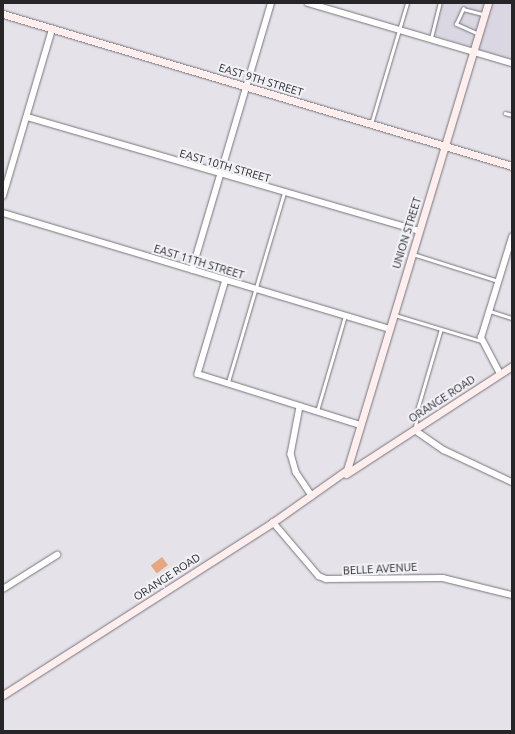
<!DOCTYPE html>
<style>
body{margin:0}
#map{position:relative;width:515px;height:734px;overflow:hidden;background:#e5e3e9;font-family:Ubuntu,sans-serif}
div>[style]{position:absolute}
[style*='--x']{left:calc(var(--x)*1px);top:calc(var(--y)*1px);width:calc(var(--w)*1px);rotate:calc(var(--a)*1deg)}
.built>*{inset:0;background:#dad7e3}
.building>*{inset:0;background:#e5a780;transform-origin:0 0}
.roads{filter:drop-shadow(0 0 1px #767479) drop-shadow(0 0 1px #767479)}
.lane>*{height:2.5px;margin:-1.25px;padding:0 1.25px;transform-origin:1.25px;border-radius:1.25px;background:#fff}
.street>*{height:5.5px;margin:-2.75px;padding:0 2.75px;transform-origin:2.75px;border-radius:2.75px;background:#fff}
.secondary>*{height:7px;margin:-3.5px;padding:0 3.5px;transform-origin:3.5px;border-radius:3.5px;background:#feeeee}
span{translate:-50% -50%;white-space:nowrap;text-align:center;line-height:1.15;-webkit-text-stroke:4px #f2f1f6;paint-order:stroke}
.street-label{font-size:11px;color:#262628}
.frame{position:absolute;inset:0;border:4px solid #262628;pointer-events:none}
</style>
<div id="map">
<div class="built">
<i style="clip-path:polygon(438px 3px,512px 3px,512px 60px,430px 34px)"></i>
</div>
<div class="building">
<i style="left:162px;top:557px;width:10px;height:14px;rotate:53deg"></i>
</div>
<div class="roads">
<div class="lane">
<i style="--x:478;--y:34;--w:24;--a:-156"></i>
<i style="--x:456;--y:24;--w:17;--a:-65"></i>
<i style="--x:463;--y:9;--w:21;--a:14"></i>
<i style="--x:431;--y:38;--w:36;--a:-76"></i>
<i style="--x:505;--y:113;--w:7;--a:16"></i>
<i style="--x:371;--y:124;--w:126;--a:-73.4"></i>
<i style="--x:413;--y:254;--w:89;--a:17.6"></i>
<i style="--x:490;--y:311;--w:23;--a:18"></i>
<i style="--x:395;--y:315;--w:90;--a:16.8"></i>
<i style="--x:228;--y:382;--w:197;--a:-73.5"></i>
<i style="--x:317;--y:411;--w:99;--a:-73.6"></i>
<i style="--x:415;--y:428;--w:21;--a:-82"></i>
<i style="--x:418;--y:407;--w:81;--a:-73.6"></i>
</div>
<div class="street">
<i style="--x:308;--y:3;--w:213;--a:16.4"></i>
<i style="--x:27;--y:117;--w:408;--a:16.2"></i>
<i style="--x:3;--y:196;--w:174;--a:-73.6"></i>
<i style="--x:3;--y:213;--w:404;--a:16.7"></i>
<i style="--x:192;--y:270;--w:278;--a:-73.5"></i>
<i style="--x:226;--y:280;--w:98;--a:106.6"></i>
<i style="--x:198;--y:374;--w:171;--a:17.4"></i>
<i style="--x:500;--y:374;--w:41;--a:-117.8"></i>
<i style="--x:481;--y:338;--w:106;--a:-72.9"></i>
<i style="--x:300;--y:407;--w:48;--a:100.8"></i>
<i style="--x:291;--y:454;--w:19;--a:74"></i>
<i style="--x:296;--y:472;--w:29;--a:56"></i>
<i style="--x:415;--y:430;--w:35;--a:35"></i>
<i style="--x:444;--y:450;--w:75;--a:25.2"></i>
<i style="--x:273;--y:522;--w:71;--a:49.6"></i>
<i style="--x:319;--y:576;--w:8;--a:23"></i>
<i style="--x:326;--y:579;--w:117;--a:-0.5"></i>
<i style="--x:443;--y:578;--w:71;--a:13.8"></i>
<i style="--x:3;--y:589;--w:64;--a:-32.2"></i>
</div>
<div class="secondary">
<i style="--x:3;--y:14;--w:531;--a:16.63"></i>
<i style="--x:346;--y:474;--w:198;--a:-33"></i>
<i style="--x:3;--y:695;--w:321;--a:-32.6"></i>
<i style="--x:273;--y:522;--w:90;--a:-35.1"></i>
<i style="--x:347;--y:470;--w:488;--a:-73.2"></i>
</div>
</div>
<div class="street-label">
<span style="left:261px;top:80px;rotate:17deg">EAST 9TH STREET</span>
<span style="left:225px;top:166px;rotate:16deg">EAST 10TH STREET</span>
<span style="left:407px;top:233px;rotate:-73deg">UNION STREET</span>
<span style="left:199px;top:262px;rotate:17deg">EAST 11TH STREET</span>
<span style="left:442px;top:399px;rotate:-33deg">ORANGE ROAD</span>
<span style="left:380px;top:569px;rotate:-3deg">BELLE AVENUE</span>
<span style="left:167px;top:577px;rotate:-33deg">ORANGE ROAD</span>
</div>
<div class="frame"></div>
</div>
